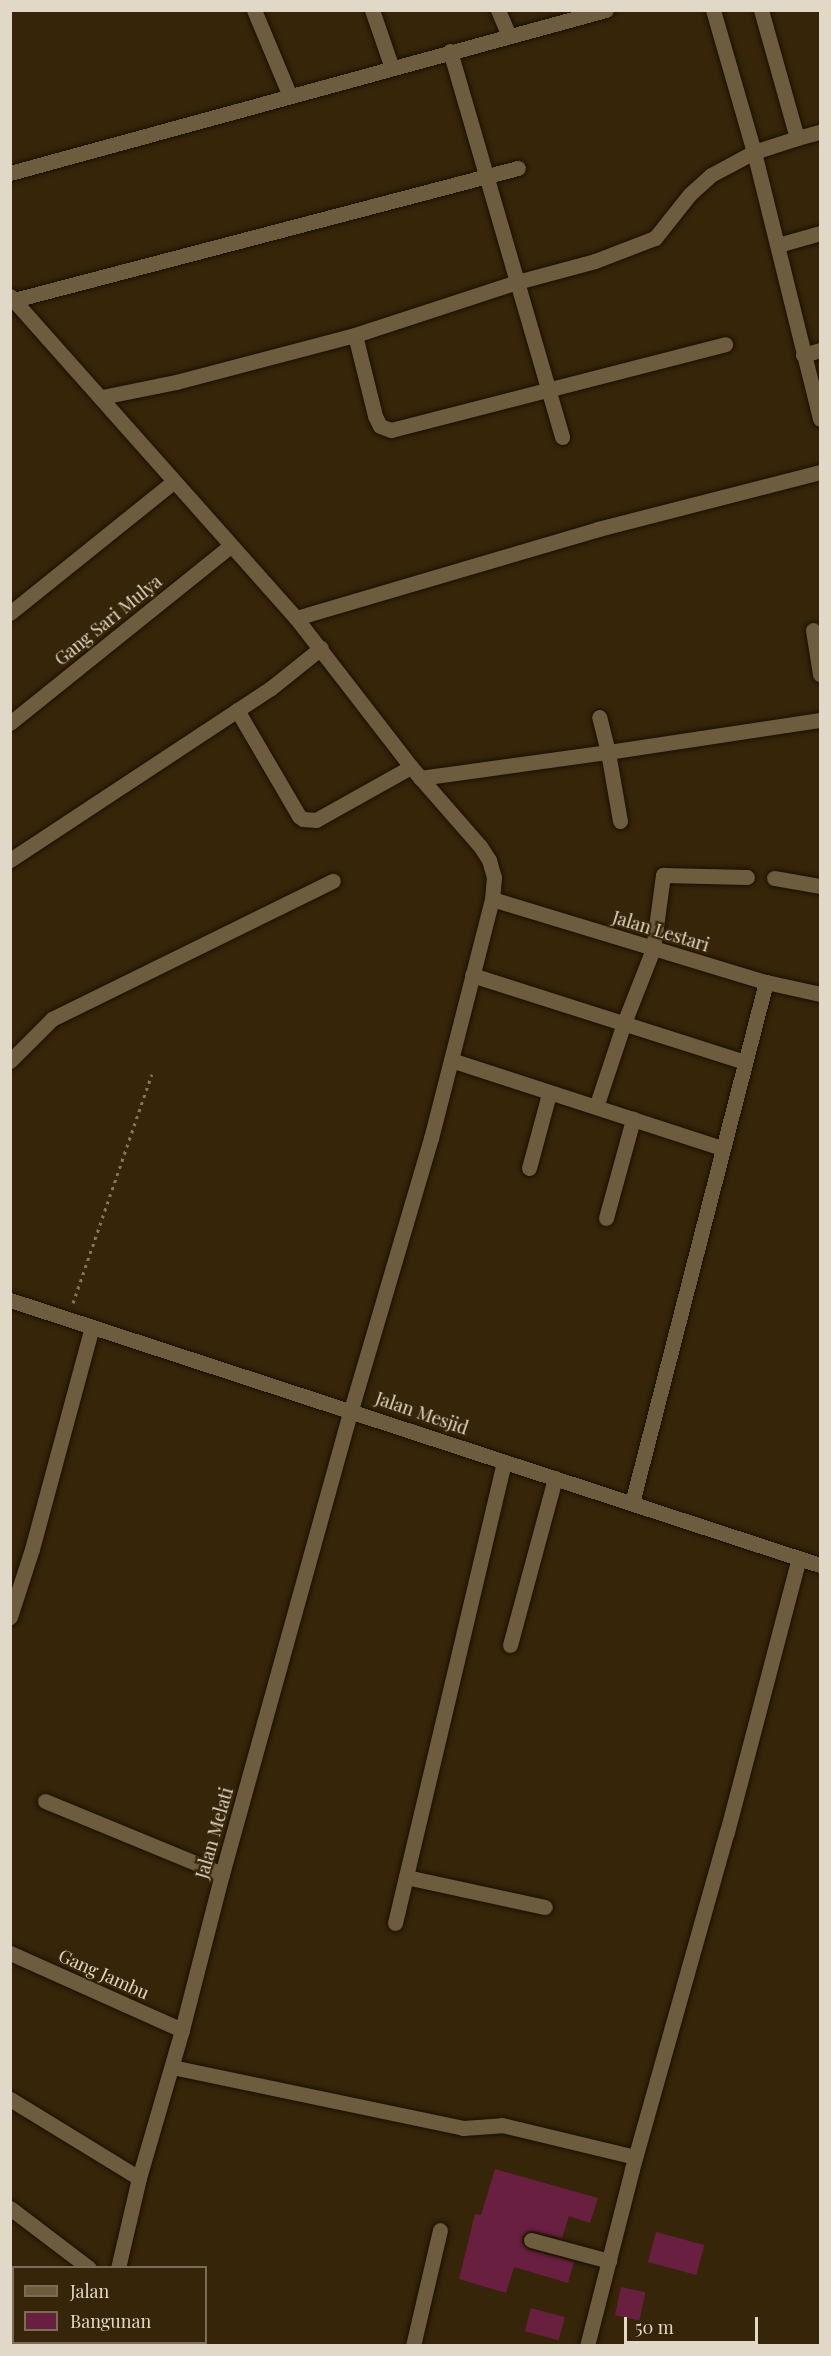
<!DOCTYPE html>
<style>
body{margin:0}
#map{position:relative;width:831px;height:2356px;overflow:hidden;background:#362509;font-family:"Playfair Display",serif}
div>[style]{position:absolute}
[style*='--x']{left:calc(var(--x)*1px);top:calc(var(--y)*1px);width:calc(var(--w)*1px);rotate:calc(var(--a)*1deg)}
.building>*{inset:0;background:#691f40;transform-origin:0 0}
.path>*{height:3px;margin-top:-1.5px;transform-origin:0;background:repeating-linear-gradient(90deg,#83755f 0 3px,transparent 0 7.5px)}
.roads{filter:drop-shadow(0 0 2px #1a0f00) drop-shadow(0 0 2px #1a0f00)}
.minor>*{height:15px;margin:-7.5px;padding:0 7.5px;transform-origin:7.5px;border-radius:7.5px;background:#6e5c3f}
span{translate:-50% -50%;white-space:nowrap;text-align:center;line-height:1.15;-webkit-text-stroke:4.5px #362509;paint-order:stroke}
.street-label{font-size:18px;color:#e2d8c8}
.frame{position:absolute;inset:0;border:12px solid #e2d8c8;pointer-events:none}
.legend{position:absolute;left:12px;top:2266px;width:195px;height:78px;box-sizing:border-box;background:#362509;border:2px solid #7b6d55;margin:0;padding:8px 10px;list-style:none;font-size:18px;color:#e2d8c8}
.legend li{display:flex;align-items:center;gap:12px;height:30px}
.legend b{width:30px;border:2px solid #7b6d55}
.scale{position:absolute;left:624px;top:2317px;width:134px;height:27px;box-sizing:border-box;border:3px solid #e2d8c8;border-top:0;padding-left:8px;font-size:18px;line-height:21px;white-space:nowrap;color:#e2d8c8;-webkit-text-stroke:4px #362509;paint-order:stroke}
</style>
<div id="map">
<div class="building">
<i style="clip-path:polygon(495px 2169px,598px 2198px,590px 2223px,569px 2216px,562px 2238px,533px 2231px,528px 2231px,522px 2237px,522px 2243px,528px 2249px,574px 2262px,568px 2283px,514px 2267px,506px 2293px,459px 2279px,475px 2214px,481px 2215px)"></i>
<i style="left:656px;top:2232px;width:50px;height:31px;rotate:15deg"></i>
<i style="left:621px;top:2287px;width:25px;height:29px;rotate:12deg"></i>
<i style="left:531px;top:2308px;width:35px;height:24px;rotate:15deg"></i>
</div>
<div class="path">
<i style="--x:73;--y:1303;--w:242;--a:-71"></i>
</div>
<div class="roads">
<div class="minor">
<i style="--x:254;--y:10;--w:93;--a:67.3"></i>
<i style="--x:372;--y:10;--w:61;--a:71"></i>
<i style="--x:498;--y:10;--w:28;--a:67"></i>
<i style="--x:713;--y:10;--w:148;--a:73.9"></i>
<i style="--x:754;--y:152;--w:275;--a:76.1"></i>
<i style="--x:450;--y:51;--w:402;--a:73.8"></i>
<i style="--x:797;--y:138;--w:24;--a:-15"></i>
<i style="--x:10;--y:173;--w:618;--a:-15.3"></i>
<i style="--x:778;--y:245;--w:44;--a:-15.9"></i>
<i style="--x:10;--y:296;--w:431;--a:48.4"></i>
<i style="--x:296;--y:618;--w:188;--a:52.3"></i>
<i style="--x:411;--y:767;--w:105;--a:48.9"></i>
<i style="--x:480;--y:846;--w:17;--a:57"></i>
<i style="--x:489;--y:860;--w:18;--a:74"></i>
<i style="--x:494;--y:877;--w:22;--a:95"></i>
<i style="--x:492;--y:899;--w:247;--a:104.3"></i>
<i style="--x:431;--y:1138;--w:283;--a:106.4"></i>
<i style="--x:351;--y:1409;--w:483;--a:105.5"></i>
<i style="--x:222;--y:1874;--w:161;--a:104.4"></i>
<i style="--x:182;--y:2030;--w:154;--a:106.2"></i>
<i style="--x:139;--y:2178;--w:92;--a:103.1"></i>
<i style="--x:14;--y:300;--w:521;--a:-14.68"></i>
<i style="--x:355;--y:335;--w:83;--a:76.1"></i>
<i style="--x:375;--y:416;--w:11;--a:63"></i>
<i style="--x:380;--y:426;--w:12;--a:20"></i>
<i style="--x:391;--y:430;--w:345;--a:-14.4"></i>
<i style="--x:803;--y:355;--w:18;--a:-16"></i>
<i style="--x:102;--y:397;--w:76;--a:-11.5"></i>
<i style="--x:176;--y:382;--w:185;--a:-14.7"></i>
<i style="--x:355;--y:335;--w:170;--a:-18.1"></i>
<i style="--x:517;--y:282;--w:81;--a:-15.1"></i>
<i style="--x:595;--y:261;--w:64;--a:-21"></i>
<i style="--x:655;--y:238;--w:56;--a:-51.5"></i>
<i style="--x:690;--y:194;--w:28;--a:-42"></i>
<i style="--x:711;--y:175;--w:49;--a:-28.1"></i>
<i style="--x:754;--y:152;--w:45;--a:-18"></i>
<i style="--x:797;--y:138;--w:133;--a:-105.7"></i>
<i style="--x:10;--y:613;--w:209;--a:-38.8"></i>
<i style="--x:296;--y:618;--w:315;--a:-16.4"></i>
<i style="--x:598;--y:529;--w:229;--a:-14.4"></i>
<i style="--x:813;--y:630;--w:45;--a:81"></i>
<i style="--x:237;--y:710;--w:123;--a:59.7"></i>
<i style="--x:299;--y:816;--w:5;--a:37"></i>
<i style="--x:303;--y:819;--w:13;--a:4"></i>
<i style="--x:316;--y:820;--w:109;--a:-29.2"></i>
<i style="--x:10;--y:723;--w:282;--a:-38.8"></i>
<i style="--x:420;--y:778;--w:190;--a:-7.9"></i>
<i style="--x:608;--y:752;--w:36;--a:-104"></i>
<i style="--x:620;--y:821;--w:70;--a:-99.9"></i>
<i style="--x:608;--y:752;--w:214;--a:-8.6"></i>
<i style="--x:10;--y:860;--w:313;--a:-33.4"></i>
<i style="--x:271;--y:688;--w:64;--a:-38.7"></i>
<i style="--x:774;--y:878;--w:47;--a:9.9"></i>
<i style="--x:492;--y:899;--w:286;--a:16.9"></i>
<i style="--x:766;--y:982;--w:55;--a:12.5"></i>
<i style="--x:472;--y:975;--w:286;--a:17.7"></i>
<i style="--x:451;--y:1060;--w:285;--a:18"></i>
<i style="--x:10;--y:1061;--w:59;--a:-45"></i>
<i style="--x:52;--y:1019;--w:313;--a:-26.2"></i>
<i style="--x:596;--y:1107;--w:89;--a:-71.6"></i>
<i style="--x:624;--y:1023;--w:79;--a:-68.6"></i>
<i style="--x:653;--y:949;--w:75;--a:-82.3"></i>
<i style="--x:663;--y:875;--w:84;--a:1.4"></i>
<i style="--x:529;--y:1168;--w:77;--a:-74.9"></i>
<i style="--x:606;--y:1218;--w:103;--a:-74.7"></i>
<i style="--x:10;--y:1300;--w:852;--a:18.12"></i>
<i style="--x:632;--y:1503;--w:538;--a:-75.58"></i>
<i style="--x:10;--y:1617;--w:71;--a:-72.1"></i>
<i style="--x:32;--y:1549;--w:230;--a:-74.9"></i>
<i style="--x:510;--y:1645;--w:173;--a:-74.9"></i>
<i style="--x:45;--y:1801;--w:191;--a:22.4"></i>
<i style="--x:406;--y:1877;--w:142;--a:12.2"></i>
<i style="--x:395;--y:1923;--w:474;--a:-76.7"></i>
<i style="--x:10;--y:1953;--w:188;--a:24.1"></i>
<i style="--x:172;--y:2067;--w:297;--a:11.8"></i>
<i style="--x:463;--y:2128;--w:39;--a:-4"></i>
<i style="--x:502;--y:2125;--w:137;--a:13.5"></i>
<i style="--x:10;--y:2099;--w:151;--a:31.5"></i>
<i style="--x:10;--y:2208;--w:99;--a:37.2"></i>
<i style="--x:531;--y:2240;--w:81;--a:15.1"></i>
<i style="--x:89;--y:2346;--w:4;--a:-63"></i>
<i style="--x:413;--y:2346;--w:119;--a:-76.9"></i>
<i style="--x:587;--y:2346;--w:183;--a:-75.7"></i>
<i style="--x:632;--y:2169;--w:350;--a:-74.3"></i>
<i style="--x:727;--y:1832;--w:283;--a:-75.3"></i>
</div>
</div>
<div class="street-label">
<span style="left:108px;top:620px;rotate:-39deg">Gang Sari Mulya</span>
<span style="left:661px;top:931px;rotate:17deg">Jalan Lestari</span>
<span style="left:422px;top:1413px;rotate:19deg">Jalan Mesjid</span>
<span style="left:214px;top:1833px;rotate:-74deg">Jalan Melati</span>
<span style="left:104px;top:1974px;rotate:24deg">Gang Jambu</span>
</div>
<div class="frame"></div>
<ul class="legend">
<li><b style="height:8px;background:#6e5c3f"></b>Jalan</li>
<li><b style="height:16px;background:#691f40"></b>Bangunan</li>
</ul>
<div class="scale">50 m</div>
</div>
